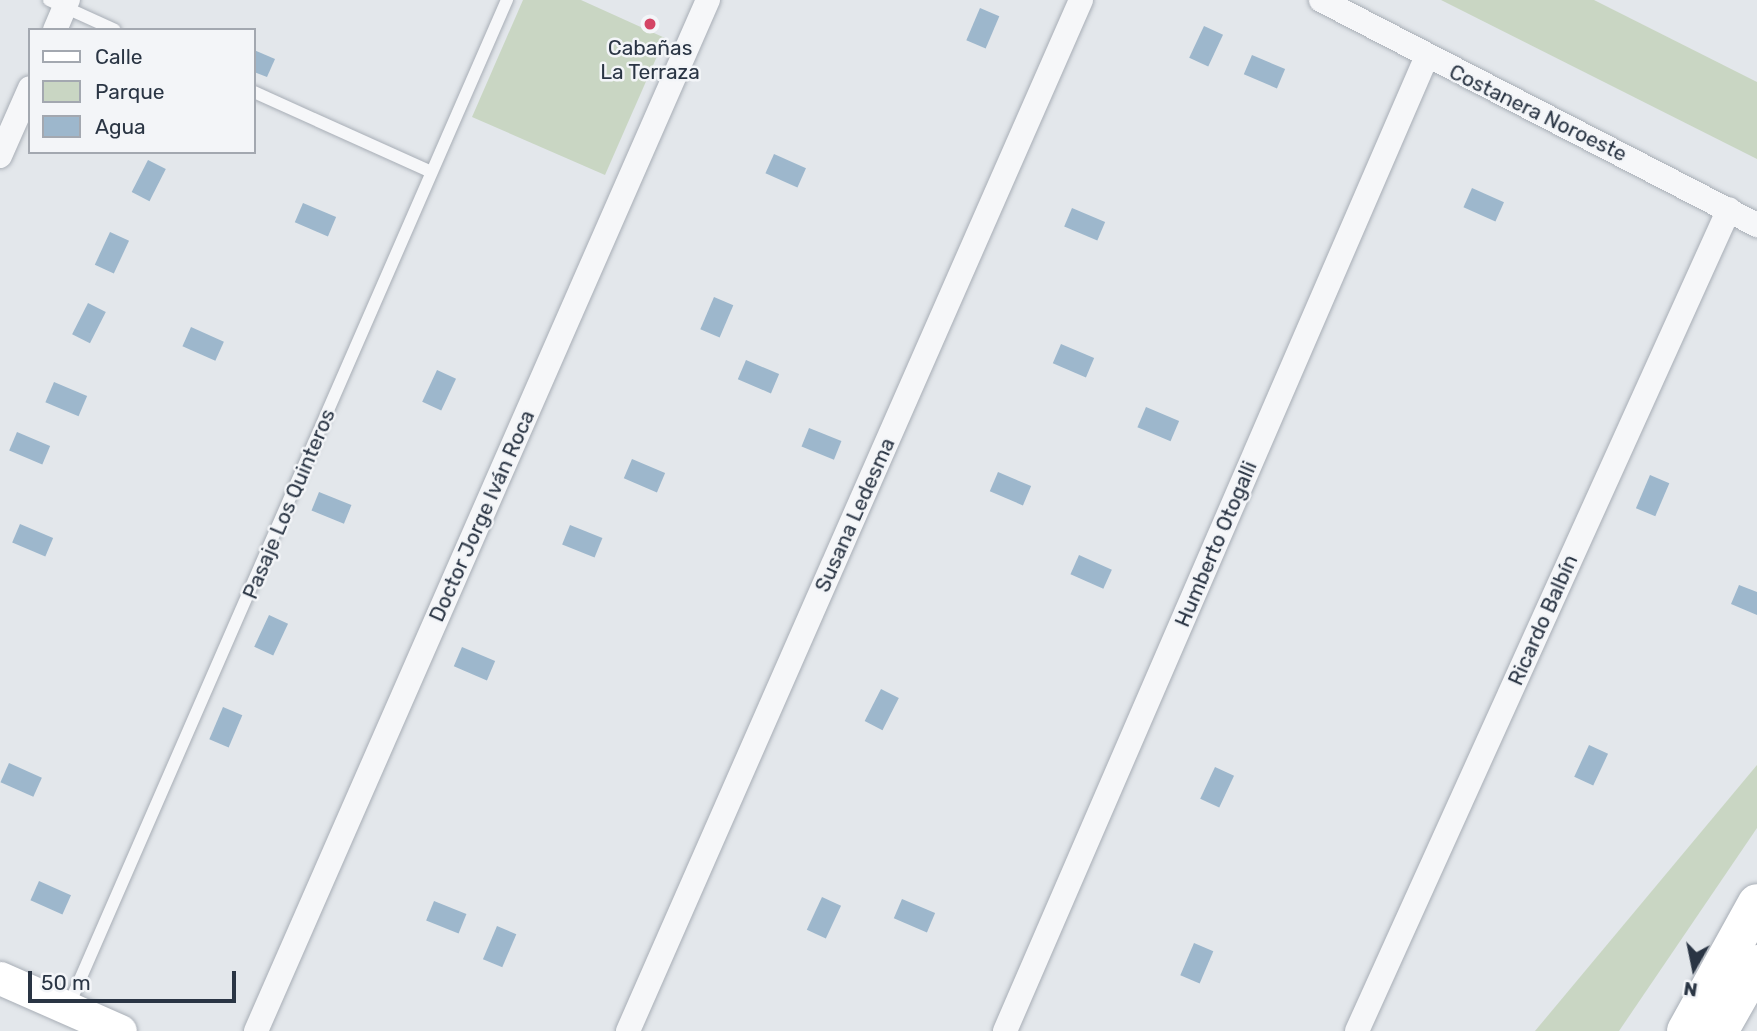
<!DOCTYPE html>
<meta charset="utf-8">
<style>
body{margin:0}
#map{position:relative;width:1757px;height:1031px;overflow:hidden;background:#e3e7eb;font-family:Rubik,sans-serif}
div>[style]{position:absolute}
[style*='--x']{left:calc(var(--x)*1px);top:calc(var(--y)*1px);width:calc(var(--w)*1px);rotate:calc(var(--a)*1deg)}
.green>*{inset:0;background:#c9d6c3}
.water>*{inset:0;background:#9db7cc;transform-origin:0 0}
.roads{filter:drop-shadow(0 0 2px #a8aeb6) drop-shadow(0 0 2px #a8aeb6)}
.service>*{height:12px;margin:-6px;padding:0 6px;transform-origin:6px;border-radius:6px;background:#f6f7f9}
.minor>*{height:24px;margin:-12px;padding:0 12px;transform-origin:12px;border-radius:12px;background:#f6f7f9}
.secondary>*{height:33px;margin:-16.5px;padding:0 16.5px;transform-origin:16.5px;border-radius:16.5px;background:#fff}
.primary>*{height:38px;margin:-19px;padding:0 19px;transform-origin:19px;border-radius:19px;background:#fff}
.dots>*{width:19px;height:19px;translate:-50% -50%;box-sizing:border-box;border:4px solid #f3f5f8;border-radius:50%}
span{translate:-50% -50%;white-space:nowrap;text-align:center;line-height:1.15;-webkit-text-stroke:5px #f3f5f8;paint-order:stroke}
.poi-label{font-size:21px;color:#2a3544}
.street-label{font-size:21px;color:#2a3544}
.legend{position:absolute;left:28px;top:28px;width:228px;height:126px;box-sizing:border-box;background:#f3f5f8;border:2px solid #a3a8b0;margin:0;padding:9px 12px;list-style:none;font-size:21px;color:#2a3544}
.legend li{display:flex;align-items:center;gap:14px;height:35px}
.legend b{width:35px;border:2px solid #a3a8b0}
.north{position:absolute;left:1659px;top:933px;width:70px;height:70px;-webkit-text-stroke:5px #f3f5f8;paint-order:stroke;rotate:189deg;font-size:19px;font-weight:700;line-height:28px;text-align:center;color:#2a3544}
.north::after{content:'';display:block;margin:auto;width:24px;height:32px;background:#2a3544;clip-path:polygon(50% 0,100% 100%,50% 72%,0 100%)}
.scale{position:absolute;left:28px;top:971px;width:208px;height:32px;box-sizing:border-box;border:4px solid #2a3544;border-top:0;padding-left:9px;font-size:21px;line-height:24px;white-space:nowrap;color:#2a3544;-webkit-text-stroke:5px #f3f5f8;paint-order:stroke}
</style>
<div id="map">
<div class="green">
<i style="clip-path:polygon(523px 0,581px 0,665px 38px,605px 175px,472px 117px)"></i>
<i style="clip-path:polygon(1441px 0,1594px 0,1757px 82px,1757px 159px)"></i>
<i style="clip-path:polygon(1757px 765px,1757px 828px,1619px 1031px,1535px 1031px)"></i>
</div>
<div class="water">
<i style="left:980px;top:8px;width:21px;height:35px;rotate:23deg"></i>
<i style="left:1204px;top:26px;width:21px;height:35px;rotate:25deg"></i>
<i style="clip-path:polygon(254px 50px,275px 59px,267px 77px,254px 72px)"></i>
<i style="left:1252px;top:55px;width:36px;height:21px;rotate:23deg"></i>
<i style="left:774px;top:154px;width:35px;height:21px;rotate:24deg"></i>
<i style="left:148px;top:160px;width:20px;height:36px;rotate:27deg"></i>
<i style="left:1472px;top:188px;width:35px;height:21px;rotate:24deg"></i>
<i style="left:303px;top:203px;width:36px;height:21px;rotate:23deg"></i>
<i style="left:1072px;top:208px;width:36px;height:20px;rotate:23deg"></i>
<i style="left:110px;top:232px;width:21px;height:36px;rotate:25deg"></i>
<i style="left:714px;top:297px;width:21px;height:35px;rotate:23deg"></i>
<i style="left:88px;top:303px;width:20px;height:35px;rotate:27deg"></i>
<i style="left:191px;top:327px;width:36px;height:21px;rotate:24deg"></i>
<i style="left:1061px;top:344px;width:36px;height:21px;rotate:23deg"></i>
<i style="left:746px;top:360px;width:36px;height:21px;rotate:23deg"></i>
<i style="left:437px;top:370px;width:21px;height:35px;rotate:25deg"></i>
<i style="left:54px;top:382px;width:36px;height:22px;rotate:23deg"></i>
<i style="left:1146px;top:407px;width:36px;height:22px;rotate:23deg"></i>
<i style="left:809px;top:428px;width:35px;height:20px;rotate:22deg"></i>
<i style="left:17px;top:432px;width:36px;height:20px;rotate:23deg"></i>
<i style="left:632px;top:459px;width:36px;height:21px;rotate:23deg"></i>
<i style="left:998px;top:472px;width:36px;height:21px;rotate:23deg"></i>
<i style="left:1650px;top:475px;width:21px;height:36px;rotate:23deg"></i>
<i style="left:319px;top:492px;width:35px;height:20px;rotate:22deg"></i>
<i style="left:20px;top:524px;width:36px;height:20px;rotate:23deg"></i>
<i style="left:570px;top:525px;width:35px;height:21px;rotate:22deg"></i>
<i style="left:1079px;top:555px;width:36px;height:21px;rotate:24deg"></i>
<i style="clip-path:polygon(1739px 585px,1757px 592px,1757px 615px,1731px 604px)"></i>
<i style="left:269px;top:615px;width:21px;height:35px;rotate:25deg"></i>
<i style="left:462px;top:647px;width:36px;height:21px;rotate:23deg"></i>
<i style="left:881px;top:689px;width:20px;height:36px;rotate:27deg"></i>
<i style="left:223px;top:707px;width:21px;height:35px;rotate:23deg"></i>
<i style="left:1589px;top:745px;width:21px;height:35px;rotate:25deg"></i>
<i style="left:9px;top:763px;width:36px;height:21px;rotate:24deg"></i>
<i style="left:1215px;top:767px;width:21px;height:35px;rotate:25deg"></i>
<i style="left:39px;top:881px;width:35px;height:21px;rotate:24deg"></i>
<i style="left:822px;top:897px;width:21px;height:36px;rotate:25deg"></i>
<i style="left:902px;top:899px;width:36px;height:21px;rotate:23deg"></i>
<i style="left:434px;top:901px;width:35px;height:21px;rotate:22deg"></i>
<i style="left:497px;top:926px;width:21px;height:36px;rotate:23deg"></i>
<i style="left:1194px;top:943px;width:21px;height:35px;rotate:23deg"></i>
</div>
<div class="roads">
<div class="service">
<i style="--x:49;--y:0;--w:72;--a:24.4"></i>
<i style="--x:254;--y:92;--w:194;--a:24.3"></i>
<i style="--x:68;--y:1007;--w:1099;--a:-66.45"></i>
</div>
<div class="minor">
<i style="--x:1321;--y:0;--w:491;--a:27.3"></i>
<i style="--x:55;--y:30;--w:33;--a:-67"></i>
<i style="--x:0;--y:156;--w:74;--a:-66.2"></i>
<i style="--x:256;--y:1031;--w:1126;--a:-66.33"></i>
<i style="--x:628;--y:1031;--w:1126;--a:-66.28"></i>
<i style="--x:1005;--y:1031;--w:1060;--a:-66.6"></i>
<i style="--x:1357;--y:1031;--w:902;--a:-65.65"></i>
</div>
<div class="secondary">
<i style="--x:0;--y:978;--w:131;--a:23.8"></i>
</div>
<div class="primary">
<i style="--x:1686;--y:1031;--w:146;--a:-61"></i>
<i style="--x:1719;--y:1031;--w:77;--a:-60.4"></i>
</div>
</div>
<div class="dots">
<i style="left:650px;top:24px;background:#d44464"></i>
</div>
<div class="poi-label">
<span style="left:650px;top:60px">Cabañas<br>La Terraza</span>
</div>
<div class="street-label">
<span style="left:1538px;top:113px;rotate:26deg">Costanera Noroeste</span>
<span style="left:289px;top:504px;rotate:-67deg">Pasaje Los Quinteros</span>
<span style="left:855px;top:515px;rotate:-66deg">Susana Ledesma</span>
<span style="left:482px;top:516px;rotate:-66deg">Doctor Jorge Iván Roca</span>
<span style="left:1216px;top:544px;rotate:-67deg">Humberto Otogalli</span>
<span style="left:1543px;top:620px;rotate:-66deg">Ricardo Balbín</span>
</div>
<ul class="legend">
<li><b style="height:9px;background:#fff"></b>Calle</li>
<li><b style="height:19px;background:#c9d6c3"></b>Parque</li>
<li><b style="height:19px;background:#9db7cc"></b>Agua</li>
</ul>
<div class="north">N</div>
<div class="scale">50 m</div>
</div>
